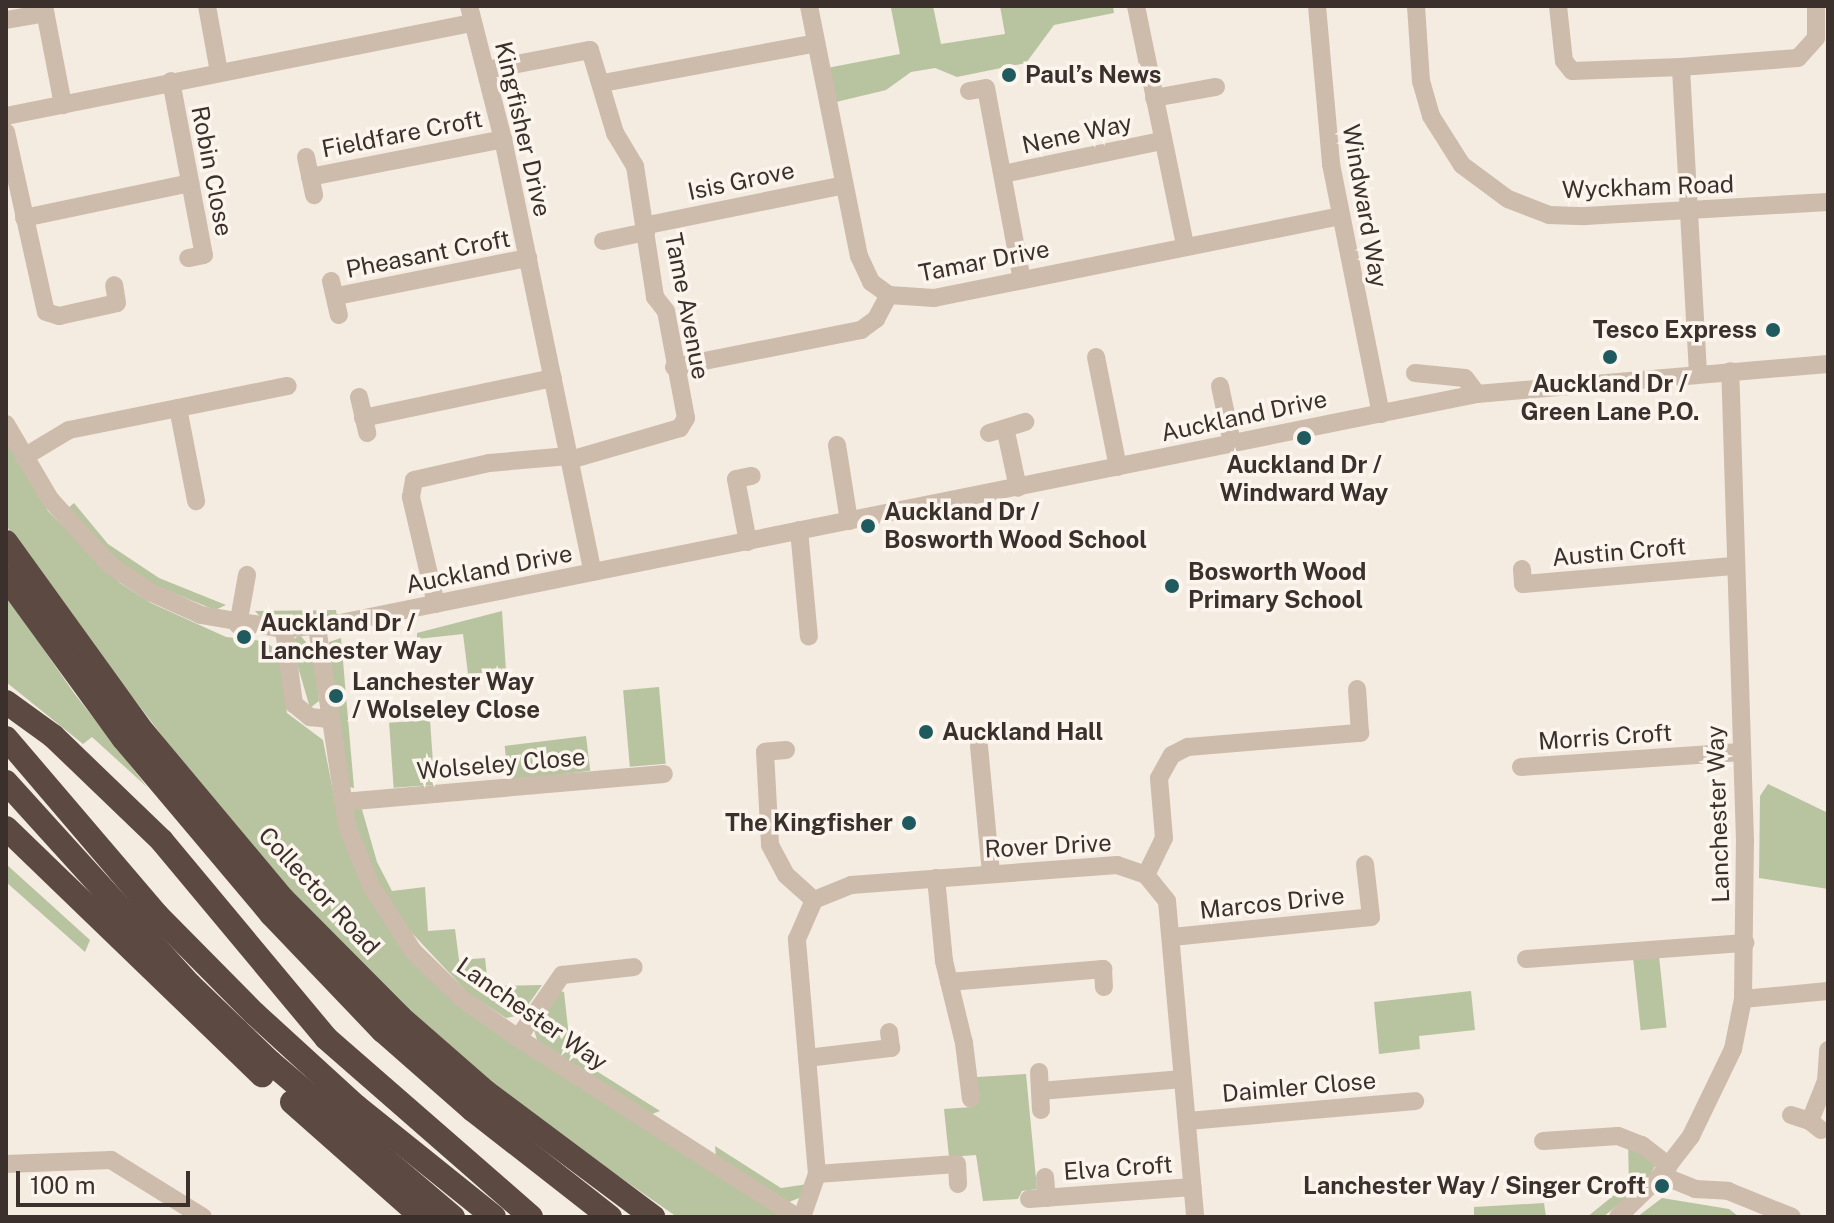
<!DOCTYPE html>
<meta charset="utf-8">
<style>
body{margin:0}
#map{position:relative;width:1834px;height:1223px;overflow:hidden;background:#f4ebe1;font-family:"Public Sans",sans-serif}
div>[style]{position:absolute}
[style*='--x']{left:calc(var(--x)*1px);top:calc(var(--y)*1px);width:calc(var(--w)*1px);rotate:calc(var(--a)*1deg)}
.green>*{inset:0;background:#b8c4a0;transform-origin:0 0}
.minor>*{height:18px;margin:-9px;padding:0 9px;transform-origin:9px;border-radius:9px;background:#cdbbac}
.highway>*{height:24px;margin:-12px;padding:0 12px;transform-origin:12px;border-radius:12px;background:#5c4a42}
.dots>*{width:22px;height:22px;translate:-50% -50%;box-sizing:border-box;border:4px solid #fbf5ee;border-radius:50%}
span{translate:-50% -50%;white-space:nowrap;text-align:center;line-height:1.15;-webkit-text-stroke:7px #fbf5ee;paint-order:stroke}
.poi-label{font-size:24px;color:#3b302b;font-weight:700}
.left{translate:0 -50%;text-align:left}
.right{translate:-100% -50%;text-align:right}
.street-label{font-size:24px;color:#3b302b}
.frame{position:absolute;inset:0;border:8px solid #3b302b;pointer-events:none}
.scale{position:absolute;left:16px;top:1171px;width:174px;height:36px;box-sizing:border-box;border:4px solid #3b302b;border-top:0;padding-left:10px;font-size:24px;line-height:28px;white-space:nowrap;color:#3b302b;-webkit-text-stroke:6px #fbf5ee;paint-order:stroke}
</style>
<div id="map">
<div class="green">
<i style="clip-path:polygon(933px 6px,941px 44px,1005px 34px,1000px 6px,1113px 6px,1114px 13px,1054px 25px,1026px 63px,957px 77px,935px 68px,911px 72px,886px 90px,836px 102px,827px 68px,900px 54px,891px 8px)"></i>
<i style="clip-path:polygon(6px 439px,48px 511px,120px 583px,151px 603px,226px 637px,263px 641px,279px 651px,287px 713px,323px 740px,340px 827px,435px 982px,784px 1217px,677px 1217px,482px 1081px,401px 1004px,236px 833px,32px 565px,6px 525px)"></i>
<i style="clip-path:polygon(74px 503px,108px 544px,159px 578px,226px 605px,215px 610px,149px 583px,108px 553px,67px 509px)"></i>
<i style="clip-path:polygon(6px 595px,74px 693px,147px 787px,92px 737px,83px 744px,6px 682px)"></i>
<i style="clip-path:polygon(336px 610px,337px 617px,288px 621px,264px 621px,255px 611px)"></i>
<i style="clip-path:polygon(502px 611px,506px 671px,468px 674px,463px 634px,417px 639px,417px 633px)"></i>
<i style="clip-path:polygon(300px 635px,315px 653px,319px 701px,310px 708px,296px 660px,294px 639px)"></i>
<i style="clip-path:polygon(341px 638px,354px 788px,345px 786px,329px 642px)"></i>
<i style="left:659px;top:687px;width:77px;height:36px;rotate:85deg"></i>
<i style="left:430px;top:720px;width:65px;height:41px;rotate:86deg"></i>
<i style="left:586px;top:736px;width:35px;height:82px;rotate:83deg"></i>
<i style="clip-path:polygon(1768px 784px,1828px 813px,1828px 889px,1759px 878px,1760px 796px)"></i>
<i style="clip-path:polygon(361px 806px,377px 862px,392px 891px,425px 887px,428px 931px,455px 929px,459px 960px,485px 958px,488px 986px,542px 985px,521px 1015px,506px 1018px,468px 993px,396px 916px,364px 856px,353px 815px,354px 807px)"></i>
<i style="clip-path:polygon(6px 864px,90px 940px,85px 952px,6px 882px)"></i>
<i style="left:1659px;top:956px;width:72px;height:26px;rotate:84deg"></i>
<i style="clip-path:polygon(557px 990px,564px 992px,571px 1055px,660px 1111px,652px 1114px,537px 1040px,534px 1030px)"></i>
<i style="clip-path:polygon(1471px 991px,1475px 1030px,1419px 1036px,1420px 1049px,1379px 1054px,1374px 1002px)"></i>
<i style="clip-path:polygon(1026px 1074px,1037px 1189px,1022px 1191px,1018px 1199px,983px 1201px,976px 1155px,949px 1157px,944px 1109px,972px 1107px,977px 1077px)"></i>
<i style="clip-path:polygon(1628px 1143px,1656px 1165px,1643px 1185px,1603px 1217px,1587px 1217px,1629px 1183px)"></i>
<i style="clip-path:polygon(715px 1146px,781px 1188px,808px 1184px,804px 1196px,789px 1202px,716px 1157px)"></i>
<i style="clip-path:polygon(1662px 1198px,1729px 1209px,1739px 1217px,1637px 1217px)"></i>
<i style="clip-path:polygon(1544px 1203px,1546px 1217px,1474px 1217px,1474px 1207px)"></i>
</div>
<div class="minor">
<i style="--x:44;--y:6;--w:101;--a:79.1"></i>
<i style="--x:207;--y:6;--w:67;--a:79.7"></i>
<i style="--x:469;--y:6;--w:137;--a:75.7"></i>
<i style="--x:503;--y:139;--w:442;--a:78.3"></i>
<i style="--x:809;--y:6;--w:255;--a:78.7"></i>
<i style="--x:859;--y:256;--w:29;--a:65"></i>
<i style="--x:871;--y:282;--w:22;--a:36"></i>
<i style="--x:889;--y:295;--w:45;--a:3.8"></i>
<i style="--x:934;--y:298;--w:415;--a:-11.4"></i>
<i style="--x:1136;--y:6;--w:244;--a:78.4"></i>
<i style="--x:1317;--y:6;--w:159;--a:84.9"></i>
<i style="--x:1331;--y:164;--w:255;--a:78.7"></i>
<i style="--x:1416;--y:6;--w:75;--a:86.2"></i>
<i style="--x:1421;--y:81;--w:36;--a:74"></i>
<i style="--x:1431;--y:116;--w:58;--a:57.7"></i>
<i style="--x:1462;--y:165;--w:57;--a:36.5"></i>
<i style="--x:1508;--y:199;--w:44;--a:21.3"></i>
<i style="--x:1549;--y:215;--w:36;--a:2"></i>
<i style="--x:1585;--y:216;--w:243;--a:-3.3"></i>
<i style="--x:1558;--y:6;--w:55;--a:83.8"></i>
<i style="--x:1564;--y:61;--w:13;--a:51"></i>
<i style="--x:1572;--y:71;--w:109;--a:-2.1"></i>
<i style="--x:6;--y:20;--w:40;--a:-10"></i>
<i style="--x:486;--y:70;--w:106;--a:-10.9"></i>
<i style="--x:590;--y:50;--w:87;--a:73.2"></i>
<i style="--x:615;--y:133;--w:39;--a:59"></i>
<i style="--x:635;--y:166;--w:133;--a:81.3"></i>
<i style="--x:655;--y:297;--w:18;--a:52"></i>
<i style="--x:666;--y:311;--w:109;--a:79.4"></i>
<i style="--x:686;--y:418;--w:12;--a:121"></i>
<i style="--x:680;--y:428;--w:115;--a:163.8"></i>
<i style="--x:171;--y:81;--w:177;--a:79.3"></i>
<i style="--x:204;--y:255;--w:16;--a:169"></i>
<i style="--x:603;--y:83;--w:217;--a:-10.6"></i>
<i style="--x:969;--y:91;--w:17;--a:-10"></i>
<i style="--x:986;--y:88;--w:195;--a:79.4"></i>
<i style="--x:1154;--y:98;--w:63;--a:-10.1"></i>
<i style="--x:6;--y:116;--w:476;--a:-11.3"></i>
<i style="--x:6;--y:132;--w:184;--a:77.5"></i>
<i style="--x:46;--y:312;--w:14;--a:17"></i>
<i style="--x:59;--y:316;--w:59;--a:-12.6"></i>
<i style="--x:117;--y:303;--w:18;--a:-99"></i>
<i style="--x:306;--y:157;--w:39;--a:78"></i>
<i style="--x:1003;--y:174;--w:161;--a:-11.8"></i>
<i style="--x:310;--y:177;--w:197;--a:-11.1"></i>
<i style="--x:24;--y:218;--w:170;--a:-11.9"></i>
<i style="--x:648;--y:225;--w:200;--a:-11.5"></i>
<i style="--x:603;--y:241;--w:44;--a:-11.8"></i>
<i style="--x:331;--y:281;--w:35;--a:77"></i>
<i style="--x:337;--y:296;--w:195;--a:-11.3"></i>
<i style="--x:1096;--y:357;--w:112;--a:78.7"></i>
<i style="--x:674;--y:367;--w:191;--a:-11.2"></i>
<i style="--x:861;--y:330;--w:19;--a:-36"></i>
<i style="--x:876;--y:319;--w:27;--a:-62"></i>
<i style="--x:1415;--y:373;--w:50;--a:5.7"></i>
<i style="--x:1465;--y:378;--w:20;--a:53"></i>
<i style="--x:1698;--y:373;--w:306;--a:-93.2"></i>
<i style="--x:1681;--y:67;--w:117;--a:-4.4"></i>
<i style="--x:1798;--y:58;--w:27;--a:-48"></i>
<i style="--x:1816;--y:38;--w:32;--a:-90"></i>
<i style="--x:1220;--y:386;--w:58;--a:78.1"></i>
<i style="--x:359;--y:397;--w:37;--a:77"></i>
<i style="--x:178;--y:408;--w:95;--a:79"></i>
<i style="--x:363;--y:418;--w:194;--a:-11.9"></i>
<i style="--x:6;--y:424;--w:87;--a:59.6"></i>
<i style="--x:50;--y:499;--w:89;--a:47.7"></i>
<i style="--x:110;--y:565;--w:48;--a:34"></i>
<i style="--x:150;--y:592;--w:56;--a:24.3"></i>
<i style="--x:201;--y:615;--w:84;--a:9.6"></i>
<i style="--x:284;--y:629;--w:56;--a:-6.1"></i>
<i style="--x:340;--y:623;--w:1160;--a:-11.39"></i>
<i style="--x:1477;--y:394;--w:352;--a:-4.9"></i>
<i style="--x:1006;--y:432;--w:57;--a:77.9"></i>
<i style="--x:989;--y:433;--w:38;--a:-17"></i>
<i style="--x:837;--y:445;--w:77;--a:81"></i>
<i style="--x:24;--y:457;--w:52;--a:-31"></i>
<i style="--x:69;--y:430;--w:223;--a:-11.4"></i>
<i style="--x:799;--y:530;--w:107;--a:84.7"></i>
<i style="--x:748;--y:542;--w:64;--a:-100.8"></i>
<i style="--x:736;--y:479;--w:16;--a:-11"></i>
<i style="--x:1522;--y:569;--w:15;--a:86"></i>
<i style="--x:1523;--y:584;--w:213;--a:-4.9"></i>
<i style="--x:436;--y:604;--w:110;--a:-103.2"></i>
<i style="--x:411;--y:497;--w:17;--a:-80"></i>
<i style="--x:414;--y:480;--w:77;--a:-12.8"></i>
<i style="--x:489;--y:463;--w:80;--a:-5"></i>
<i style="--x:238;--y:625;--w:51;--a:-79.8"></i>
<i style="--x:317;--y:627;--w:201;--a:81.4"></i>
<i style="--x:347;--y:826;--w:65;--a:68.2"></i>
<i style="--x:371;--y:886;--w:77;--a:57.1"></i>
<i style="--x:413;--y:951;--w:67;--a:44.4"></i>
<i style="--x:461;--y:998;--w:70;--a:35.1"></i>
<i style="--x:518;--y:1038;--w:331;--a:32.7"></i>
<i style="--x:284;--y:629;--w:76;--a:82.4"></i>
<i style="--x:294;--y:704;--w:21;--a:39"></i>
<i style="--x:310;--y:717;--w:19;--a:6"></i>
<i style="--x:979;--y:746;--w:128;--a:84.6"></i>
<i style="--x:786;--y:750;--w:21;--a:175"></i>
<i style="--x:765;--y:752;--w:93;--a:86.9"></i>
<i style="--x:770;--y:845;--w:34;--a:62"></i>
<i style="--x:786;--y:875;--w:38;--a:42"></i>
<i style="--x:1521;--y:767;--w:220;--a:-3.9"></i>
<i style="--x:343;--y:802;--w:322;--a:-5"></i>
<i style="--x:1146;--y:875;--w:41;--a:-64.1"></i>
<i style="--x:1164;--y:838;--w:60;--a:-94.8"></i>
<i style="--x:1159;--y:778;--w:26;--a:-61"></i>
<i style="--x:1172;--y:755;--w:18;--a:-27"></i>
<i style="--x:1188;--y:747;--w:173;--a:-4.7"></i>
<i style="--x:1360;--y:733;--w:44;--a:-93.9"></i>
<i style="--x:936;--y:878;--w:83;--a:84.5"></i>
<i style="--x:944;--y:961;--w:84;--a:76.3"></i>
<i style="--x:964;--y:1043;--w:56;--a:82.9"></i>
<i style="--x:1172;--y:937;--w:200;--a:-5.7"></i>
<i style="--x:1371;--y:917;--w:53;--a:-96.5"></i>
<i style="--x:1526;--y:959;--w:220;--a:-4.2"></i>
<i style="--x:949;--y:982;--w:155;--a:-4.8"></i>
<i style="--x:1103;--y:969;--w:18;--a:87"></i>
<i style="--x:1743;--y:999;--w:85;--a:-5.4"></i>
<i style="--x:518;--y:1038;--w:77;--a:-55.1"></i>
<i style="--x:562;--y:975;--w:72;--a:-6.3"></i>
<i style="--x:807;--y:1058;--w:85;--a:-6.8"></i>
<i style="--x:891;--y:1048;--w:16;--a:-97"></i>
<i style="--x:1039;--y:1072;--w:38;--a:87"></i>
<i style="--x:1040;--y:1091;--w:143;--a:-4.8"></i>
<i style="--x:1791;--y:1115;--w:20;--a:18"></i>
<i style="--x:1188;--y:1121;--w:228;--a:-5"></i>
<i style="--x:1821;--y:1130;--w:14;--a:-141"></i>
<i style="--x:1810;--y:1121;--w:43;--a:-68.2"></i>
<i style="--x:1826;--y:1081;--w:31;--a:-86"></i>
<i style="--x:1543;--y:1141;--w:75;--a:-3.8"></i>
<i style="--x:1618;--y:1136;--w:26;--a:21"></i>
<i style="--x:1642;--y:1145;--w:34;--a:38"></i>
<i style="--x:6;--y:1164;--w:105;--a:-2.2"></i>
<i style="--x:111;--y:1160;--w:108;--a:31.8"></i>
<i style="--x:817;--y:1174;--w:140;--a:-4.1"></i>
<i style="--x:957;--y:1164;--w:20;--a:87"></i>
<i style="--x:1661;--y:1175;--w:37;--a:22"></i>
<i style="--x:1695;--y:1189;--w:33;--a:3"></i>
<i style="--x:1728;--y:1191;--w:69;--a:22.1"></i>
<i style="--x:1045;--y:1177;--w:21;--a:85"></i>
<i style="--x:1029;--y:1199;--w:164;--a:-4.2"></i>
<i style="--x:802;--y:1217;--w:46;--a:-70.8"></i>
<i style="--x:817;--y:1174;--w:236;--a:-94.9"></i>
<i style="--x:797;--y:939;--w:43;--a:-66.4"></i>
<i style="--x:814;--y:900;--w:40;--a:-22"></i>
<i style="--x:851;--y:885;--w:267;--a:-4.3"></i>
<i style="--x:1117;--y:865;--w:31;--a:19"></i>
<i style="--x:1146;--y:875;--w:33;--a:51"></i>
<i style="--x:1167;--y:901;--w:317;--a:84.9"></i>
<i style="--x:1618;--y:1217;--w:60;--a:-44.3"></i>
<i style="--x:1661;--y:1175;--w:49;--a:-52.4"></i>
<i style="--x:1691;--y:1136;--w:97;--a:-64.2"></i>
<i style="--x:1733;--y:1049;--w:51;--a:-78.7"></i>
<i style="--x:1743;--y:999;--w:158;--a:-89.3"></i>
<i style="--x:1745;--y:841;--w:470;--a:-91.8"></i>
</div>
<div class="highway">
<i style="--x:6;--y:542;--w:236;--a:54.2"></i>
<i style="--x:144;--y:733;--w:217;--a:50.1"></i>
<i style="--x:283;--y:899;--w:166;--a:45.2"></i>
<i style="--x:400;--y:1017;--w:114;--a:41.1"></i>
<i style="--x:486;--y:1092;--w:209;--a:36.8"></i>
<i style="--x:6;--y:577;--w:199;--a:54"></i>
<i style="--x:123;--y:738;--w:230;--a:49.9"></i>
<i style="--x:271;--y:914;--w:162;--a:46.3"></i>
<i style="--x:383;--y:1031;--w:120;--a:41.3"></i>
<i style="--x:473;--y:1110;--w:174;--a:38"></i>
<i style="--x:6;--y:702;--w:58;--a:35.9"></i>
<i style="--x:53;--y:736;--w:151;--a:43.9"></i>
<i style="--x:162;--y:841;--w:256;--a:50.2"></i>
<i style="--x:326;--y:1038;--w:272;--a:41.1"></i>
<i style="--x:6;--y:738;--w:233;--a:49.5"></i>
<i style="--x:157;--y:915;--w:138;--a:45.3"></i>
<i style="--x:254;--y:1013;--w:138;--a:42.4"></i>
<i style="--x:356;--y:1106;--w:177;--a:38.8"></i>
<i style="--x:6;--y:782;--w:274;--a:47.8"></i>
<i style="--x:190;--y:985;--w:111;--a:43.9"></i>
<i style="--x:270;--y:1062;--w:240;--a:40.3"></i>
<i style="--x:6;--y:828;--w:356;--a:44"></i>
<i style="--x:292;--y:1102;--w:174;--a:41.5"></i>
</div>
<div class="dots">
<i style="left:1009px;top:75px;background:#1f5a5e"></i>
<i style="left:1773px;top:330px;background:#1f5a5e"></i>
<i style="left:1610px;top:357px;background:#1f5a5e"></i>
<i style="left:1304px;top:438px;background:#1f5a5e"></i>
<i style="left:868px;top:526px;background:#1f5a5e"></i>
<i style="left:1172px;top:586px;background:#1f5a5e"></i>
<i style="left:244px;top:637px;background:#1f5a5e"></i>
<i style="left:336px;top:696px;background:#1f5a5e"></i>
<i style="left:926px;top:732px;background:#1f5a5e"></i>
<i style="left:909px;top:823px;background:#1f5a5e"></i>
<i style="left:1662px;top:1186px;background:#1f5a5e"></i>
</div>
<div class="poi-label">
<span class="left" style="left:1025px;top:75px">Paul’s News</span>
<span class="right" style="left:1757px;top:330px">Tesco Express</span>
<span style="left:1610px;top:398px">Auckland Dr /<br>Green Lane P.O.</span>
<span style="left:1304px;top:479px">Auckland Dr /<br>Windward Way</span>
<span class="left" style="left:884px;top:526px">Auckland Dr /<br>Bosworth Wood School</span>
<span class="left" style="left:1188px;top:586px">Bosworth Wood<br>Primary School</span>
<span class="left" style="left:260px;top:637px">Auckland Dr /<br>Lanchester Way</span>
<span class="left" style="left:352px;top:696px">Lanchester Way<br>/ Wolseley Close</span>
<span class="left" style="left:942px;top:732px">Auckland Hall</span>
<span class="right" style="left:893px;top:823px">The Kingfisher</span>
<span class="right" style="left:1646px;top:1186px">Lanchester Way / Singer Croft</span>
</div>
<div class="street-label">
<span style="left:523px;top:129px;rotate:77deg">Kingfisher Drive</span>
<span style="left:402px;top:134px;rotate:-11deg">Fieldfare Croft</span>
<span style="left:1077px;top:134px;rotate:-12deg">Nene Way</span>
<span style="left:212px;top:171px;rotate:79deg">Robin Close</span>
<span style="left:741px;top:181px;rotate:-12deg">Isis Grove</span>
<span style="left:1648px;top:187px;rotate:-2deg">Wyckham Road</span>
<span style="left:1365px;top:206px;rotate:80deg">Windward Way</span>
<span style="left:428px;top:254px;rotate:-11deg">Pheasant Croft</span>
<span style="left:984px;top:261px;rotate:-11deg">Tamar Drive</span>
<span style="left:687px;top:306px;rotate:79deg">Tame Avenue</span>
<span style="left:1244px;top:416px;rotate:-12deg">Auckland Drive</span>
<span style="left:1619px;top:552px;rotate:-5deg">Austin Croft</span>
<span style="left:489px;top:569px;rotate:-11deg">Auckland Drive</span>
<span style="left:1605px;top:737px;rotate:-4deg">Morris Croft</span>
<span style="left:501px;top:764px;rotate:-5deg">Wolseley Close</span>
<span style="left:1718px;top:814px;rotate:-92deg">Lanchester Way</span>
<span style="left:1048px;top:846px;rotate:-3deg">Rover Drive</span>
<span style="left:319px;top:891px;rotate:47deg">Collector Road</span>
<span style="left:1272px;top:903px;rotate:-6deg">Marcos Drive</span>
<span style="left:532px;top:1014px;rotate:35deg">Lanchester Way</span>
<span style="left:1299px;top:1087px;rotate:-5deg">Daimler Close</span>
<span style="left:1118px;top:1168px;rotate:-4deg">Elva Croft</span>
</div>
<div class="frame"></div>
<div class="scale">100 m</div>
</div>
